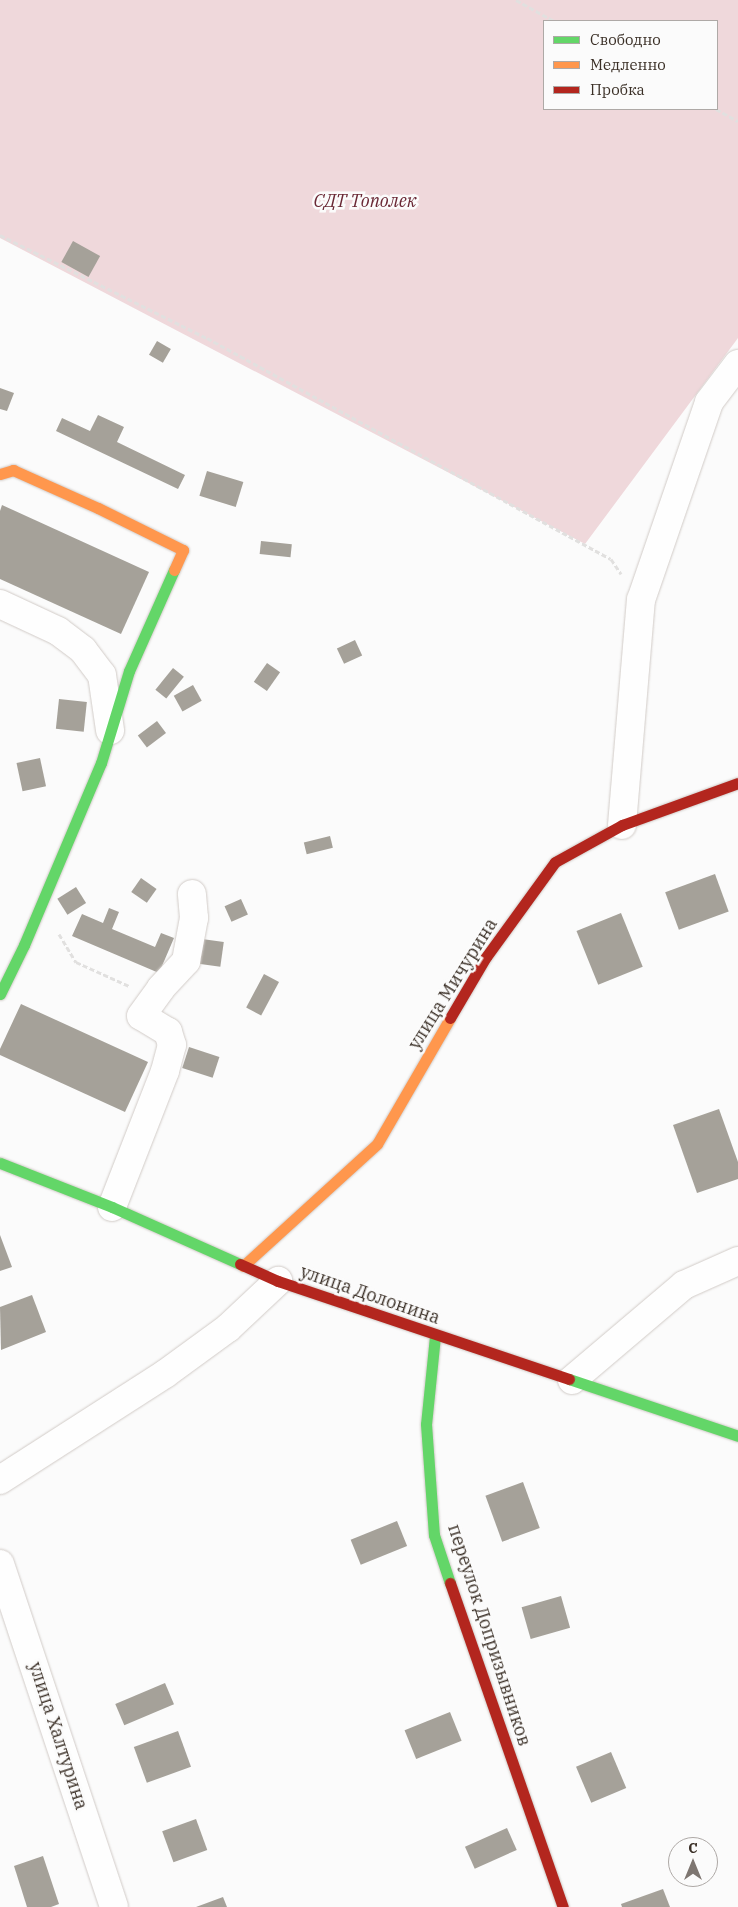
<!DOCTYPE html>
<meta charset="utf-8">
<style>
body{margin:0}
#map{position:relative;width:738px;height:1907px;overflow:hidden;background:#fbfbfb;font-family:"IBM Plex Serif",serif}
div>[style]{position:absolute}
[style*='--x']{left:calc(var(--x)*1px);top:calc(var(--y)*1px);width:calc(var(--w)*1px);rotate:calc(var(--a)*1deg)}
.green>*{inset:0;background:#efd8db}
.building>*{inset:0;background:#a5a199;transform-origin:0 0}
.path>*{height:3px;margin-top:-1.5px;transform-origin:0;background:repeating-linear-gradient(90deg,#e1e0df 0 5px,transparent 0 7.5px)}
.roads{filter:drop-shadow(0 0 1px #d1cbc7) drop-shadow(0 0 1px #d1cbc7)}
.street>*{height:28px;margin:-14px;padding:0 14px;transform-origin:14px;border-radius:14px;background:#fefefe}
.fast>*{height:11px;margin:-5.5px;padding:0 5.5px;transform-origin:5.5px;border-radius:5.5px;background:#63d668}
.slow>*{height:11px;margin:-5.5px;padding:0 5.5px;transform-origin:5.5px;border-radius:5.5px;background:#ff974d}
.jam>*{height:11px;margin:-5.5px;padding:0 5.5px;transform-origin:5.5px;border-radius:5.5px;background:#b3261e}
span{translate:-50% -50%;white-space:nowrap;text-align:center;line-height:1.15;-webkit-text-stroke:5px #fbfbfb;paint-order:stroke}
.park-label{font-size:18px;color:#6a2835;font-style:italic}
.street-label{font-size:18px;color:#3a2f26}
.legend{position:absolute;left:543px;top:20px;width:175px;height:90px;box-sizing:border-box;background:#fbfbfb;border:1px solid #aea9a6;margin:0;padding:6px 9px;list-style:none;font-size:15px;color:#3a2f26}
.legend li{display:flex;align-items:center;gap:10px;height:25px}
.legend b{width:25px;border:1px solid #aea9a6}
.north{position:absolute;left:668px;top:1837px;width:50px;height:50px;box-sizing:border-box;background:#fbfbfb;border:1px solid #aea9a6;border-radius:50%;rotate:0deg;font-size:14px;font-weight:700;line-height:20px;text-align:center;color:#3a2f26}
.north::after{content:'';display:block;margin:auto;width:18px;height:22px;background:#7e7671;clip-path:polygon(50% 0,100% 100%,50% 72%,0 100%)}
</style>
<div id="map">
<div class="green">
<i style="clip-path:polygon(evenodd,0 0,738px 0,738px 338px,585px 544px,0 238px,0 0,544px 21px,717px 21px,717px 109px,544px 109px,544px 21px)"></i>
</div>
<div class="building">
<i style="left:73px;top:241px;width:31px;height:24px;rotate:29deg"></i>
<i style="left:157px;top:341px;width:16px;height:16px;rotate:30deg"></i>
<i style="clip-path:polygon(0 388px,14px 393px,7px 411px,0 409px)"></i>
<i style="clip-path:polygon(98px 415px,124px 427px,117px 442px,185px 475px,178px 489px,56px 431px,62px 418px,90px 431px)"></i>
<i style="left:207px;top:471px;width:38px;height:26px;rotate:17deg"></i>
<i style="clip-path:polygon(2px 505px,149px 572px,121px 634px,0 579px,0 511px)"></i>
<i style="left:261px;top:541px;width:31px;height:13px;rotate:6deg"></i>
<i style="left:355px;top:640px;width:17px;height:20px;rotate:65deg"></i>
<i style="left:267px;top:663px;width:16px;height:23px;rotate:35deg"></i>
<i style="left:173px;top:668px;width:14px;height:28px;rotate:39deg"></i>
<i style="left:193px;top:685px;width:18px;height:22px;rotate:61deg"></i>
<i style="left:59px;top:699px;width:28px;height:30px;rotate:6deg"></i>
<i style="left:157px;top:721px;width:15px;height:24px;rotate:53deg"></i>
<i style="left:40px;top:758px;width:29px;height:24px;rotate:78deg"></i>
<i style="left:330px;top:836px;width:12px;height:27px;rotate:76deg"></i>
<i style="left:715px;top:874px;width:40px;height:53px;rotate:70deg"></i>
<i style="left:141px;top:878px;width:19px;height:17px;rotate:35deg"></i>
<i style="left:76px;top:887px;width:19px;height:22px;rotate:58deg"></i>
<i style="left:241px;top:899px;width:17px;height:18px;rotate:66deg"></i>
<i style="clip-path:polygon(109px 908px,119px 912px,112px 929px,155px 947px,161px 933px,174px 938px,159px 973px,72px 936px,82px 914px,103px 923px)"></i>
<i style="left:621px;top:913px;width:58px;height:48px;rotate:68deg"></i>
<i style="left:202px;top:939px;width:22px;height:25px;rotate:8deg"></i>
<i style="left:264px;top:974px;width:17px;height:38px;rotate:28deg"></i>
<i style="clip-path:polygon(21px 1004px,148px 1062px,125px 1112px,0 1055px,0 1049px)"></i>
<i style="left:189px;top:1047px;width:32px;height:22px;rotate:18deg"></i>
<i style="clip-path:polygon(719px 1109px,738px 1162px,738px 1179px,697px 1193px,673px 1125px)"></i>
<i style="clip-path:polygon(0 1235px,12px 1267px,0 1271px)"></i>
<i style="clip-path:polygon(32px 1295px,46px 1332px,1px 1350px,0 1307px)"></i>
<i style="left:523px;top:1482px;width:49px;height:40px;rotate:70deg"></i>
<i style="left:397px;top:1521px;width:27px;height:50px;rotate:68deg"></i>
<i style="left:561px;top:1596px;width:33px;height:41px;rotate:74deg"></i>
<i style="left:165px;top:1683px;width:23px;height:54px;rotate:67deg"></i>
<i style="left:450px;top:1712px;width:31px;height:49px;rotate:68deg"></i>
<i style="left:178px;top:1731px;width:38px;height:47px;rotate:70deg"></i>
<i style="left:611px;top:1752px;width:39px;height:38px;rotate:67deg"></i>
<i style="left:196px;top:1819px;width:33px;height:36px;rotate:70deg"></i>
<i style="left:507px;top:1828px;width:24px;height:46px;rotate:66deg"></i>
<i style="clip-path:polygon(43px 1856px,59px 1904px,51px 1907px,27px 1907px,14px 1866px)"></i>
<i style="clip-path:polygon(663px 1889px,670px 1907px,622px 1907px,621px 1904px)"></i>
<i style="clip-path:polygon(223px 1897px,227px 1907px,196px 1907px)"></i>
</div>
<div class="path">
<i style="--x:516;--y:0;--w:43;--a:28.9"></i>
<i style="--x:716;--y:109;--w:25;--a:29"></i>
<i style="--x:0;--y:235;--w:231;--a:26.5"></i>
<i style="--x:207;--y:338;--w:460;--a:28.7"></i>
<i style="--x:611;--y:559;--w:18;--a:56"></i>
<i style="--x:59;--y:934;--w:33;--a:59"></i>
<i style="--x:76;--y:962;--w:58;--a:24.4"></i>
</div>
<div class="roads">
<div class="street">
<i style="--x:0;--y:604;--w:64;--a:25"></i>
<i style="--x:58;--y:631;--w:31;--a:37"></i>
<i style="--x:83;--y:650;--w:31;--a:53"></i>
<i style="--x:102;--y:675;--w:56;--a:81.7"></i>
<i style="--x:622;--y:825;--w:226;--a:-85.2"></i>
<i style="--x:641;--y:600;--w:209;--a:-71"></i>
<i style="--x:709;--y:402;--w:48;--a:-52.7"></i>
<i style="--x:112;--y:1207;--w:146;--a:-68.7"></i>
<i style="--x:165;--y:1071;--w:27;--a:-75"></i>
<i style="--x:172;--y:1045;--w:14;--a:-107"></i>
<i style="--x:168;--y:1032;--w:31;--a:-149"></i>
<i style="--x:141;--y:1016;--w:34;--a:-54"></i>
<i style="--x:161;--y:988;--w:37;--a:-47"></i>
<i style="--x:186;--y:961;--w:44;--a:-79.5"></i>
<i style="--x:194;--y:918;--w:24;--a:-95"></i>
<i style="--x:572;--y:1380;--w:147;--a:-40.3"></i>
<i style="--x:684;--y:1285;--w:59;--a:-24"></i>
<i style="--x:0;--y:1480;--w:196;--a:-32.7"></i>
<i style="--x:165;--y:1374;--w:78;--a:-36.1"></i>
<i style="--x:228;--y:1328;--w:69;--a:-43.2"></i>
<i style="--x:0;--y:1564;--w:361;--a:71.6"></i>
</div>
<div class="fast">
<i style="--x:0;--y:994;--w:55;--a:-63.9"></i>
<i style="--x:24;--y:945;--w:198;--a:-67.1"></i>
<i style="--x:101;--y:763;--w:96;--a:-73.1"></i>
<i style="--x:129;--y:671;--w:111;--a:-66"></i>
<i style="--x:0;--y:1163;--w:120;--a:21.4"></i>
<i style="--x:112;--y:1207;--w:140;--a:24"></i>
<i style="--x:435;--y:1336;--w:88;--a:95.8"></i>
<i style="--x:426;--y:1424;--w:111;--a:85.9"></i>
<i style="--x:434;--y:1535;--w:51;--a:71.6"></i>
<i style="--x:569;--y:1379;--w:178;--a:18.6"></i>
</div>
<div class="slow">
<i style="--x:0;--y:474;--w:14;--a:-17"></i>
<i style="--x:13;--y:470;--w:93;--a:24.1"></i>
<i style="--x:98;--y:508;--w:95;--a:26.3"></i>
<i style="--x:183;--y:550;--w:22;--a:114"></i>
<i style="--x:243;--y:1266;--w:181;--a:-42.3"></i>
<i style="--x:377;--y:1144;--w:146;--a:-59.9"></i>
</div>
<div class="jam">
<i style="--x:450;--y:1018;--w:71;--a:-59.5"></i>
<i style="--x:486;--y:957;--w:117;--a:-54"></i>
<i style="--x:555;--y:862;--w:77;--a:-28.9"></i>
<i style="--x:622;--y:825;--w:123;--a:-19.9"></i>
<i style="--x:240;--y:1264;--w:42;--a:24.1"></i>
<i style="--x:278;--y:1281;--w:307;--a:18.6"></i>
<i style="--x:450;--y:1583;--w:343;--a:70.8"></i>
</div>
</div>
<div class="park-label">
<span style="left:365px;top:201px">СДТ Тополек</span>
</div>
<div class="street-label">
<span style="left:453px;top:984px;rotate:-58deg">улица Мичурина</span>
<span style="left:370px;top:1295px;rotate:19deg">улица Долонина</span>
<span style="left:489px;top:1635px;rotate:72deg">переулок Допризывников</span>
<span style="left:58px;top:1736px;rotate:72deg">улица Халтурина</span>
</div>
<ul class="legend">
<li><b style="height:6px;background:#63d668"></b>Свободно</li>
<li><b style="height:6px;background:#ff974d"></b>Медленно</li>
<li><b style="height:6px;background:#b3261e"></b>Пробка</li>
</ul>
<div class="north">С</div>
</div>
